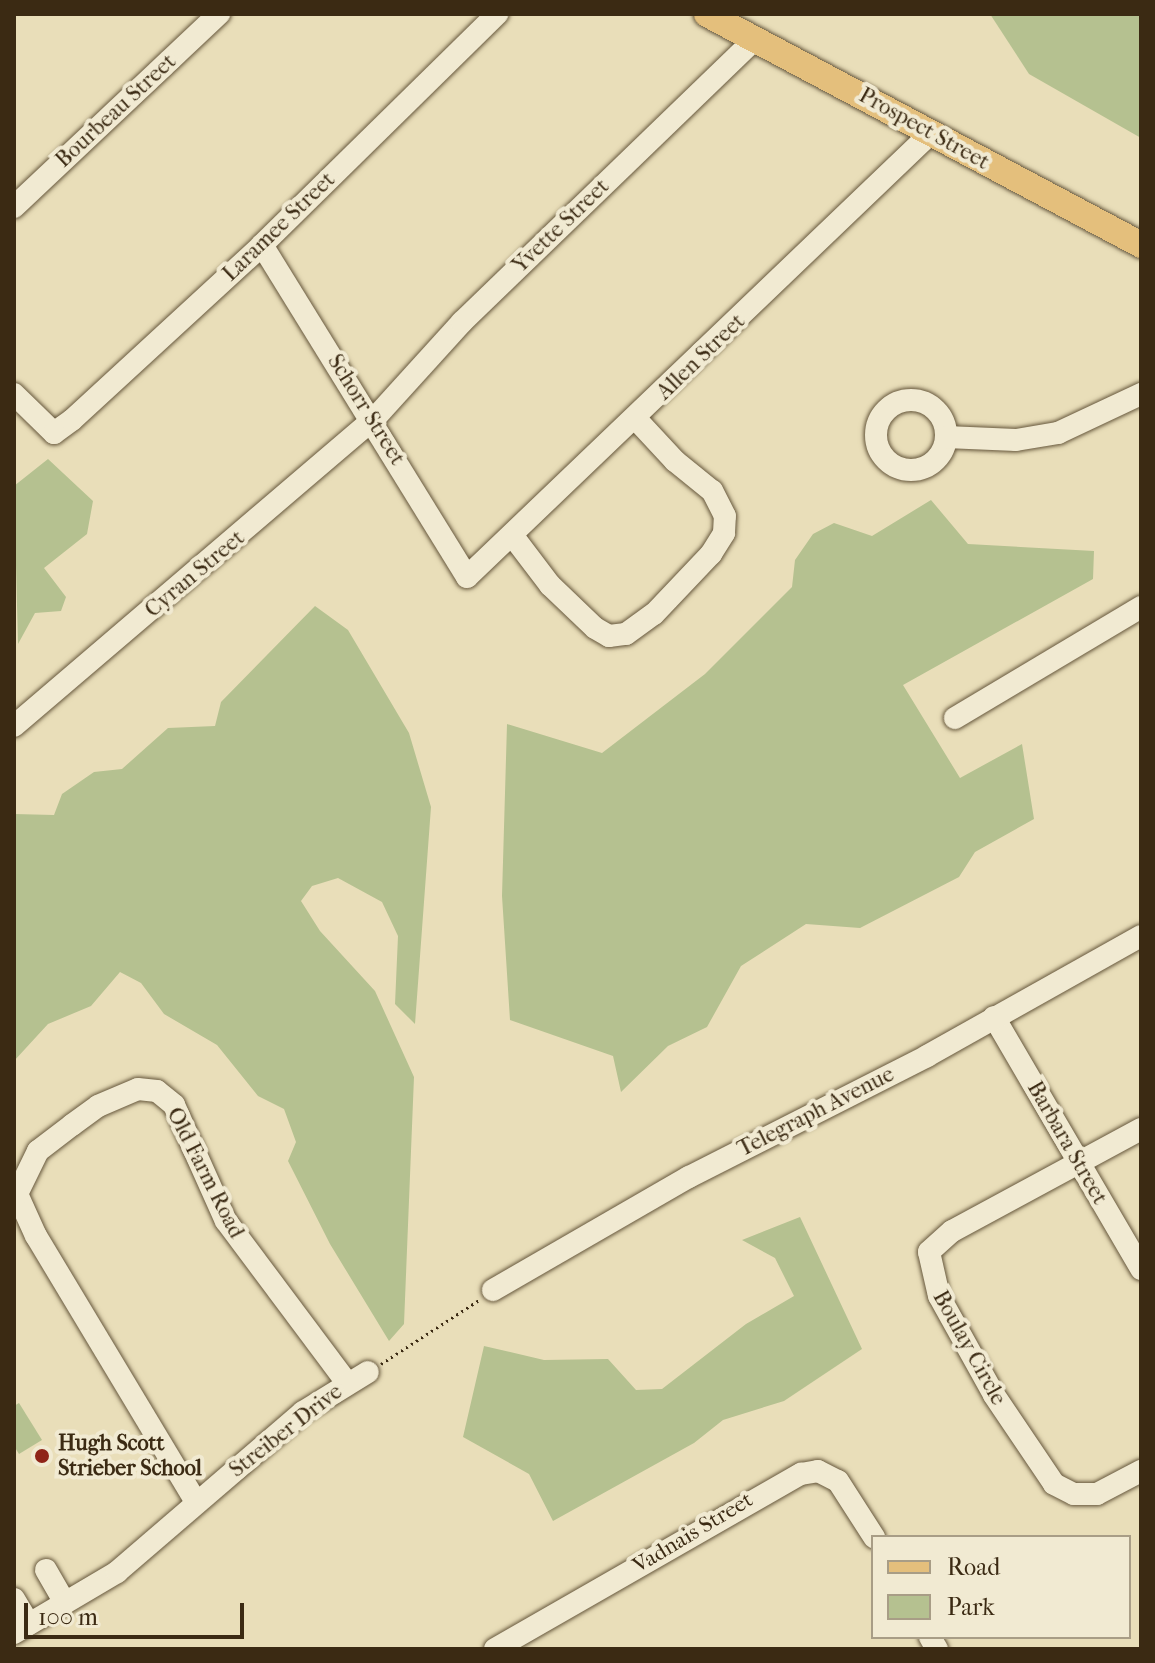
<!DOCTYPE html>
<style>
body{margin:0}
#map{position:relative;width:1155px;height:1663px;overflow:hidden;background:#e9deb9;font-family:"IM FELL French Canon",serif}
div>[style]{position:absolute}
[style*='--x']{left:calc(var(--x)*1px);top:calc(var(--y)*1px);width:calc(var(--w)*1px);rotate:calc(var(--a)*1deg)}
.green>*{inset:0;background:#b5c190}
.path>*{height:3px;margin-top:-1.5px;transform-origin:0;background:repeating-linear-gradient(90deg,#3b2a13 0 2px,transparent 0 6px)}
.roads{filter:drop-shadow(0 0 2px #66573c) drop-shadow(0 0 2px #66573c)}
.minor>*{height:22px;margin:-11px;padding:0 11px;transform-origin:11px;border-radius:11px;background:#f1ead2}
.minor>.ring{margin:-11px;padding:0;box-sizing:content-box;background:none;border:22px solid #f1ead2;border-radius:50%}
.major>*{height:26px;margin:-13px;padding:0 13px;transform-origin:13px;border-radius:13px;background:#e4bf7c}
.dots>*{width:22px;height:22px;translate:-50% -50%;box-sizing:border-box;border:4px solid #f1ead2;border-radius:50%}
span{translate:-50% -50%;white-space:nowrap;text-align:center;line-height:1.15;-webkit-text-stroke:8px #f1ead2;paint-order:stroke}
.street-label{font-size:22px;color:#3b2a13}
.poi-label{font-size:22px;color:#3b2a13;font-weight:700}
.left{translate:0 -50%;text-align:left}
.frame{position:absolute;inset:0;border:16px solid #3b2a13;pointer-events:none}
.legend{position:absolute;left:871px;top:1535px;width:260px;height:104px;box-sizing:border-box;background:#f1ead2;border:2px solid #a89d86;margin:0;padding:10px 14px;list-style:none;font-size:24px;color:#3b2a13}
.legend li{display:flex;align-items:center;gap:16px;height:40px}
.legend b{width:40px;border:2px solid #a89d86}
.scale{position:absolute;left:24px;top:1603px;width:220px;height:36px;box-sizing:border-box;border:4px solid #3b2a13;border-top:0;padding-left:10px;font-size:24px;line-height:28px;white-space:nowrap;color:#3b2a13;-webkit-text-stroke:6px #f1ead2;paint-order:stroke}
</style>
<div id="map">
<div class="green">
<i style="clip-path:polygon(990px 14px,1141px 14px,1141px 138px,1029px 74px)"></i>
<i style="clip-path:polygon(48px 459px,93px 501px,87px 534px,44px 568px,66px 597px,61px 611px,35px 613px,18px 644px,14px 486px)"></i>
<i style="clip-path:polygon(931px 500px,968px 544px,1094px 551px,1093px 579px,903px 685px,960px 778px,1022px 744px,1034px 819px,975px 852px,959px 877px,860px 928px,806px 924px,741px 966px,707px 1027px,668px 1046px,621px 1092px,613px 1056px,510px 1020px,502px 896px,507px 724px,602px 753px,705px 674px,792px 587px,795px 560px,813px 534px,834px 523px,872px 536px)"></i>
<i style="clip-path:polygon(315px 606px,348px 630px,409px 733px,431px 807px,415px 1024px,395px 1004px,398px 936px,382px 902px,338px 878px,312px 886px,301px 901px,320px 931px,375px 991px,414px 1077px,404px 1324px,389px 1341px,330px 1244px,288px 1161px,296px 1142px,284px 1109px,258px 1096px,217px 1045px,164px 1014px,141px 983px,120px 972px,91px 1006px,48px 1024px,14px 1061px,14px 814px,54px 815px,62px 794px,94px 772px,122px 769px,168px 728px,215px 726px,221px 702px)"></i>
<i style="clip-path:polygon(800px 1217px,862px 1349px,784px 1401px,723px 1420px,694px 1443px,553px 1521px,529px 1474px,463px 1437px,484px 1346px,544px 1360px,608px 1359px,636px 1390px,662px 1389px,746px 1324px,794px 1296px,775px 1258px,742px 1240px)"></i>
<i style="clip-path:polygon(19px 1403px,42px 1440px,19px 1454px,14px 1446px,14px 1406px)"></i>
</div>
<div class="path">
<i style="--x:381;--y:1364;--w:117;--a:-33.1"></i>
</div>
<div class="roads">
<div class="minor">
<i style="--x:14;--y:207;--w:282;--a:-43.3"></i>
<i style="--x:262;--y:245;--w:390;--a:58.3"></i>
<i style="--x:467;--y:577;--w:642;--a:-43.74"></i>
<i style="--x:14;--y:394;--w:56;--a:44.3"></i>
<i style="--x:54;--y:433;--w:22;--a:-36"></i>
<i style="--x:72;--y:420;--w:258;--a:-42.6"></i>
<i style="--x:262;--y:245;--w:330;--a:-44.5"></i>
<i class="ring" style="left:876px;top:400px;width:48px;height:48px"></i>
<i style="--x:946;--y:437;--w:70;--a:2.5"></i>
<i style="--x:1016;--y:440;--w:43;--a:-9.5"></i>
<i style="--x:1058;--y:433;--w:92;--a:-25.2"></i>
<i style="--x:512;--y:535;--w:63;--a:52.8"></i>
<i style="--x:550;--y:585;--w:62;--a:43.7"></i>
<i style="--x:595;--y:628;--w:16;--a:30"></i>
<i style="--x:609;--y:636;--w:17;--a:-7"></i>
<i style="--x:626;--y:634;--w:34;--a:-36"></i>
<i style="--x:654;--y:614;--w:83;--a:-46.5"></i>
<i style="--x:711;--y:554;--w:25;--a:-58"></i>
<i style="--x:724;--y:533;--w:17;--a:-87"></i>
<i style="--x:725;--y:516;--w:28;--a:-117"></i>
<i style="--x:712;--y:491;--w:48;--a:-141"></i>
<i style="--x:675;--y:461;--w:57;--a:-132.9"></i>
<i style="--x:955;--y:718;--w:217;--a:-30.8"></i>
<i style="--x:14;--y:726;--w:473;--a:-40.5"></i>
<i style="--x:374;--y:419;--w:131;--a:-47.8"></i>
<i style="--x:462;--y:322;--w:407;--a:-44"></i>
<i style="--x:994;--y:1017;--w:292;--a:59.7"></i>
<i style="--x:1141;--y:1129;--w:215;--a:151.6"></i>
<i style="--x:952;--y:1231;--w:31;--a:138"></i>
<i style="--x:929;--y:1252;--w:45;--a:77.2"></i>
<i style="--x:939;--y:1296;--w:113;--a:60.9"></i>
<i style="--x:994;--y:1395;--w:107;--a:56"></i>
<i style="--x:1054;--y:1484;--w:22;--a:27"></i>
<i style="--x:1074;--y:1494;--w:23;--a:0"></i>
<i style="--x:1097;--y:1494;--w:50;--a:-27.6"></i>
<i style="--x:493;--y:1290;--w:226;--a:-30"></i>
<i style="--x:689;--y:1177;--w:267;--a:-26.9"></i>
<i style="--x:927;--y:1056;--w:245;--a:-29.3"></i>
<i style="--x:196;--y:1502;--w:310;--a:-121"></i>
<i style="--x:36;--y:1236;--w:46;--a:-114.3"></i>
<i style="--x:17;--y:1194;--w:48;--a:-64"></i>
<i style="--x:38;--y:1151;--w:43;--a:-37.4"></i>
<i style="--x:72;--y:1125;--w:32;--a:-36"></i>
<i style="--x:98;--y:1106;--w:43;--a:-23"></i>
<i style="--x:138;--y:1089;--w:19;--a:6"></i>
<i style="--x:157;--y:1091;--w:22;--a:39"></i>
<i style="--x:174;--y:1105;--w:127;--a:65.9"></i>
<i style="--x:226;--y:1221;--w:202;--a:53.2"></i>
<i style="--x:46;--y:1570;--w:38;--a:60"></i>
<i style="--x:14;--y:1599;--w:29;--a:59"></i>
<i style="--x:14;--y:1633;--w:120;--a:-30.6"></i>
<i style="--x:117;--y:1572;--w:245;--a:-40.7"></i>
<i style="--x:303;--y:1412;--w:76;--a:-31.6"></i>
<i style="--x:930;--y:1637;--w:14;--a:60"></i>
<i style="--x:495;--y:1649;--w:353;--a:-29.8"></i>
<i style="--x:801;--y:1474;--w:17;--a:-10"></i>
<i style="--x:818;--y:1471;--w:22;--a:27"></i>
<i style="--x:838;--y:1481;--w:67;--a:57.3"></i>
</div>
<div class="major">
<i style="--x:707;--y:14;--w:492;--a:28"></i>
</div>
</div>
<div class="dots">
<i style="left:42px;top:1456px;background:#8f2418"></i>
</div>
<div class="street-label">
<span style="left:116px;top:111px;rotate:-43deg">Bourbeau Street</span>
<span style="left:924px;top:129px;rotate:29deg">Prospect Street</span>
<span style="left:561px;top:226px;rotate:-44deg">Yvette Street</span>
<span style="left:279px;top:227px;rotate:-44deg">Laramee Street</span>
<span style="left:701px;top:357px;rotate:-44deg">Allen Street</span>
<span style="left:366px;top:410px;rotate:58deg">Schorr Street</span>
<span style="left:195px;top:574px;rotate:-40deg">Cyran Street</span>
<span style="left:816px;top:1112px;rotate:-27deg">Telegraph Avenue</span>
<span style="left:1067px;top:1143px;rotate:60deg">Barbara Street</span>
<span style="left:205px;top:1173px;rotate:63deg">Old Farm Road</span>
<span style="left:969px;top:1348px;rotate:61deg">Boulay Circle</span>
<span style="left:286px;top:1431px;rotate:-38deg">Streiber Drive</span>
<span style="left:693px;top:1533px;rotate:-31deg">Vadnais Street</span>
</div>
<div class="poi-label">
<span class="left" style="left:58px;top:1456px">Hugh Scott<br>Strieber School</span>
</div>
<div class="frame"></div>
<ul class="legend">
<li><b style="height:10px;background:#e4bf7c"></b>Road</li>
<li><b style="height:22px;background:#b5c190"></b>Park</li>
</ul>
<div class="scale">100 m</div>
</div>
